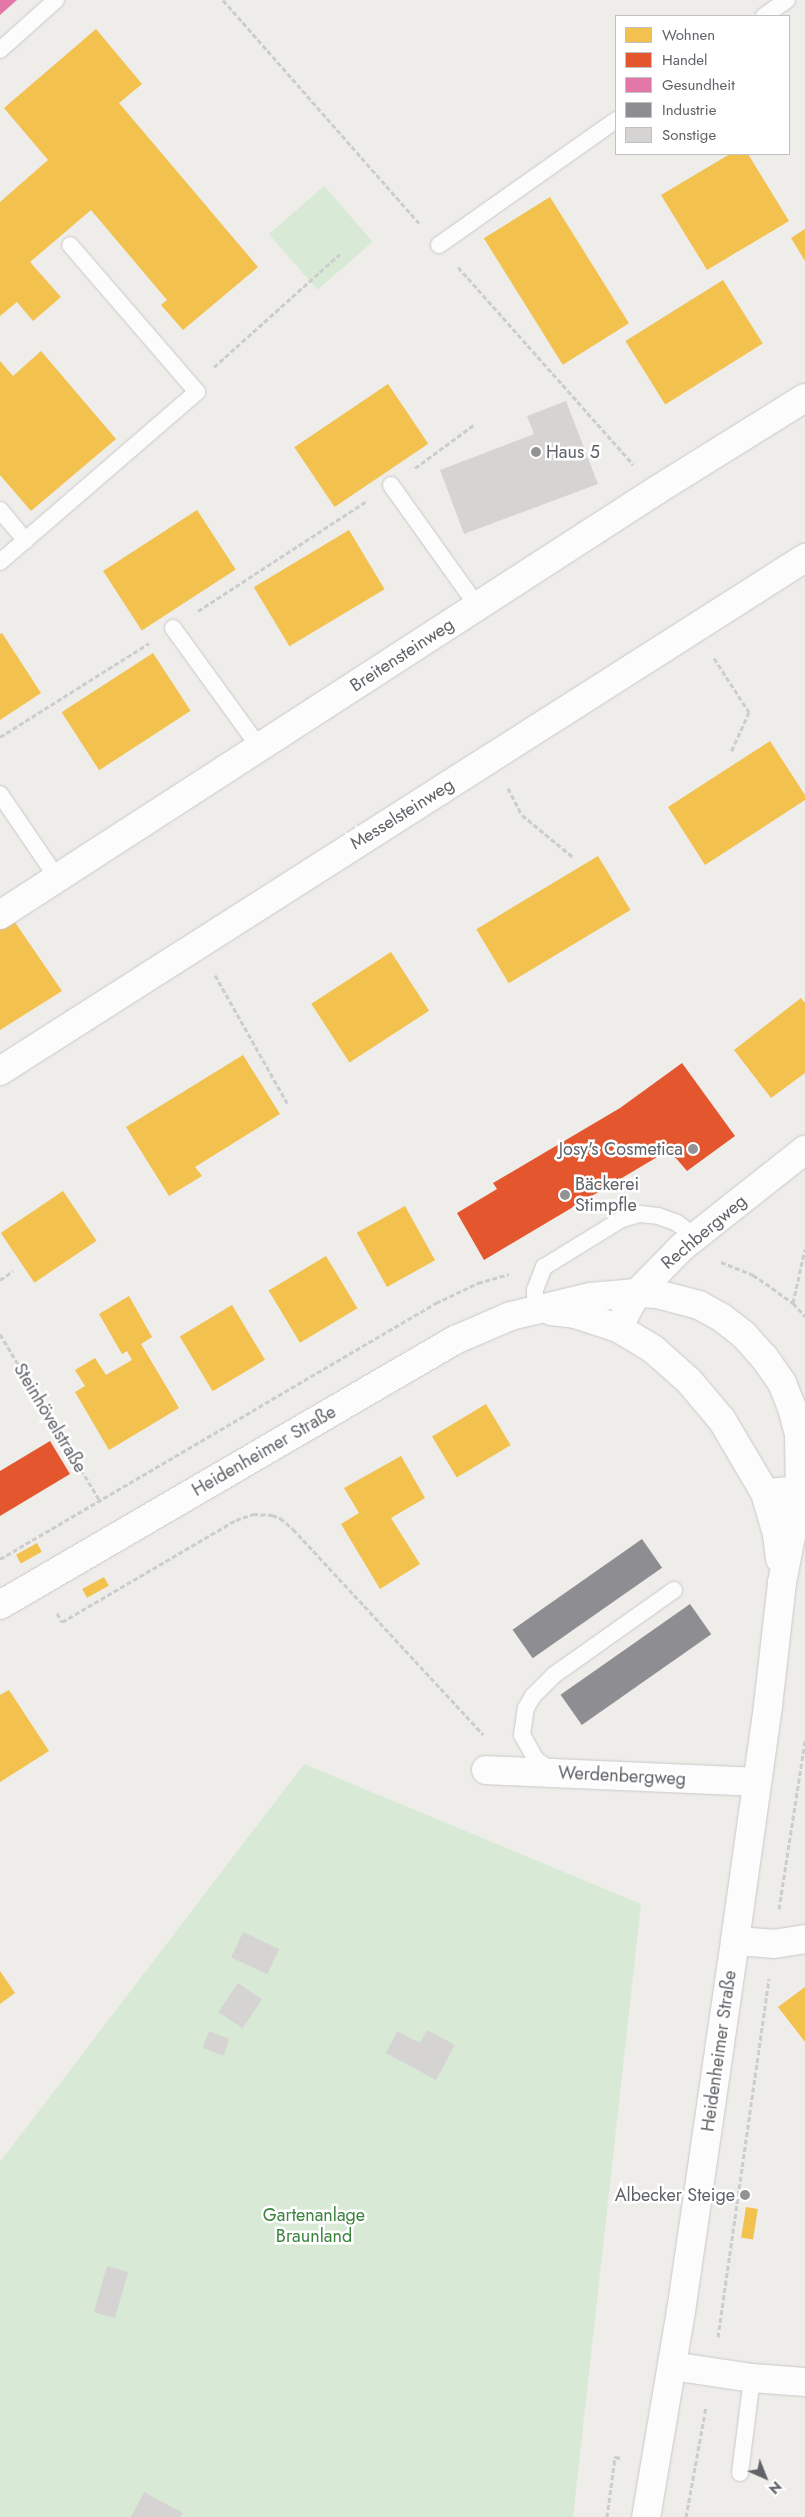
<!DOCTYPE html>
<meta charset="utf-8">
<style>
body{margin:0}
#map{position:relative;width:805px;height:2517px;overflow:hidden;background:#eeedea;font-family:Jost,sans-serif}
div>[style]{position:absolute}
[style*='--x']{left:calc(var(--x)*1px);top:calc(var(--y)*1px);width:calc(var(--w)*1px);rotate:calc(var(--a)*1deg)}
.green>*{inset:0;background:#d8e9d6;transform-origin:0 0}
.homes>*{inset:0;background:#f2c14e;transform-origin:0 0}
.shops>*{inset:0;background:#e4572e}
.health>*{inset:0;background:#e377a8}
.industry>*{inset:0;background:#8d8d92;transform-origin:0 0}
.building>*{inset:0;background:#d5d4d3;transform-origin:0 0}
.path>*{height:3px;margin-top:-1.5px;transform-origin:0;background:repeating-linear-gradient(90deg,#cacecc 0 5px,transparent 0 7.5px)}
.roads{filter:drop-shadow(0 0 1px #c9c9c9) drop-shadow(0 0 1px #c9c9c9)}
.lane>*{height:16px;margin:-8px;padding:0 8px;transform-origin:8px;border-radius:8px;background:#fcfcfc}
.street>*{height:28px;margin:-14px;padding:0 14px;transform-origin:14px;border-radius:14px;background:#fcfcfc}
.secondary>*{height:28px;margin:-14px;padding:0 14px;transform-origin:14px;border-radius:14px;background:#fcfcfc}
.dots>*{width:14px;height:14px;translate:-50% -50%;box-sizing:border-box;border:2px solid #fff;border-radius:50%}
span{translate:-50% -50%;white-space:nowrap;text-align:center;line-height:1.15;-webkit-text-stroke:5px #fff;paint-order:stroke}
.poi-label{font-size:18px;color:#5f6367}
.left{translate:0 -50%;text-align:left}
.right{translate:-100% -50%;text-align:right}
.street-label{font-size:18px;color:#5f6367}
.park-label{font-size:18px;color:#3b833e}
.legend{position:absolute;left:615px;top:15px;width:175px;height:140px;box-sizing:border-box;background:#fff;border:1px solid #bfc1c2;margin:0;padding:6px 9px;list-style:none;font-size:15px;color:#5f6367}
.legend li{display:flex;align-items:center;gap:10px;height:25px}
.legend b{width:25px;border:1px solid #bfc1c2}
.north{position:absolute;left:740px;top:2452px;width:50px;height:50px;-webkit-text-stroke:4px #fff;paint-order:stroke;rotate:136deg;font-size:14px;font-weight:700;line-height:20px;text-align:center;color:#5f6367}
.north::after{content:'';display:block;margin:auto;width:18px;height:22px;background:#5f6367;clip-path:polygon(50% 0,100% 100%,50% 72%,0 100%)}
</style>
<div id="map">
<div class="green">
<i style="left:324px;top:186px;width:74px;height:73px;rotate:49deg"></i>
<i style="clip-path:polygon(304px 1764px,641px 1904px,573px 2517px,0 2517px,0 2162px)"></i>
</div>
<div class="homes">
<i style="clip-path:polygon(96px 29px,142px 84px,119px 103px,258px 267px,183px 330px,161px 305px,167px 300px,91px 210px,30px 262px,61px 297px,33px 321px,17px 302px,0 316px,0 202px,48px 160px,4px 108px)"></i>
<i style="clip-path:polygon(730px 154px,748px 154px,789px 221px,707px 270px,661px 195px)"></i>
<i style="left:550px;top:197px;width:149px;height:78px;rotate:58deg"></i>
<i style="clip-path:polygon(805px 229px,805px 261px,791px 238px)"></i>
<i style="left:723px;top:280px;width:75px;height:115px;rotate:58deg"></i>
<i style="clip-path:polygon(41px 351px,116px 439px,31px 511px,0 475px,0 361px,13px 376px)"></i>
<i style="left:388px;top:384px;width:72px;height:113px;rotate:56deg"></i>
<i style="left:197px;top:510px;width:71px;height:112px;rotate:57deg"></i>
<i style="left:349px;top:530px;width:69px;height:111px;rotate:59deg"></i>
<i style="clip-path:polygon(2px 633px,41px 693px,0 720px,0 634px)"></i>
<i style="left:153px;top:653px;width:69px;height:109px;rotate:57deg"></i>
<i style="clip-path:polygon(770px 741px,805px 795px,805px 800px,705px 865px,668px 807px)"></i>
<i style="left:598px;top:856px;width:63px;height:142px;rotate:59deg"></i>
<i style="clip-path:polygon(12px 918px,62px 991px,0 1030px,0 926px)"></i>
<i style="left:391px;top:952px;width:70px;height:95px;rotate:57deg"></i>
<i style="clip-path:polygon(801px 998px,805px 1003px,805px 1073px,771px 1098px,734px 1050px)"></i>
<i style="clip-path:polygon(243px 1055px,280px 1114px,195px 1167px,202px 1176px,169px 1196px,126px 1127px)"></i>
<i style="left:63px;top:1191px;width:60px;height:75px;rotate:56deg"></i>
<i style="left:405px;top:1206px;width:62px;height:55px;rotate:61deg"></i>
<i style="left:326px;top:1256px;width:61px;height:67px;rotate:59deg"></i>
<i style="clip-path:polygon(129px 1296px,152px 1337px,141px 1344px,179px 1408px,109px 1450px,75px 1392px,85px 1386px,75px 1370px,95px 1358px,106px 1375px,132px 1360px,127px 1351px,122px 1354px,99px 1314px)"></i>
<i style="left:232px;top:1305px;width:64px;height:61px;rotate:59deg"></i>
<i style="left:486px;top:1404px;width:48px;height:63px;rotate:59deg"></i>
<i style="clip-path:polygon(401px 1456px,425px 1498px,391px 1518px,420px 1564px,380px 1589px,341px 1524px,359px 1513px,344px 1488px)"></i>
<i style="left:37px;top:1543px;width:10px;height:24px;rotate:61deg"></i>
<i style="left:104px;top:1577px;width:10px;height:25px;rotate:61deg"></i>
<i style="clip-path:polygon(9px 1690px,49px 1751px,0 1782px,0 1695px)"></i>
<i style="clip-path:polygon(0 1971px,15px 1993px,0 2004px)"></i>
<i style="clip-path:polygon(805px 1987px,805px 2042px,778px 2007px)"></i>
<i style="left:746px;top:2207px;width:12px;height:31px;rotate:9deg"></i>
</div>
<div class="shops">
<i style="clip-path:polygon(682px 1063px,735px 1136px,687px 1171px,669px 1150px,484px 1260px,457px 1213px,497px 1189px,493px 1183px,620px 1108px)"></i>
<i style="clip-path:polygon(50px 1441px,70px 1474px,0 1516px,0 1471px)"></i>
</div>
<div class="health">
<i style="clip-path:polygon(0 0,17px 0,0 15px)"></i>
</div>
<div class="industry">
<i style="left:642px;top:1539px;width:35px;height:158px;rotate:55deg"></i>
<i style="left:690px;top:1604px;width:37px;height:158px;rotate:55deg"></i>
</div>
<div class="building">
<i style="clip-path:polygon(566px 401px,598px 484px,464px 534px,440px 470px,534px 434px,527px 416px)"></i>
<i style="left:243px;top:1932px;width:40px;height:28px;rotate:25deg"></i>
<i style="left:238px;top:1983px;width:29px;height:35px;rotate:34deg"></i>
<i style="clip-path:polygon(427px 2030px,455px 2045px,436px 2080px,386px 2053px,397px 2031px,420px 2043px)"></i>
<i style="left:209px;top:2031px;width:22px;height:18px;rotate:21deg"></i>
<i style="left:107px;top:2266px;width:22px;height:48px;rotate:16deg"></i>
<i style="clip-path:polygon(144px 2492px,183px 2513px,180px 2517px,131px 2517px)"></i>
</div>
<div class="path">
<i style="--x:223;--y:0;--w:297;--a:48.7"></i>
<i style="--x:458;--y:267;--w:264;--a:48.4"></i>
<i style="--x:214;--y:367;--w:169;--a:-41.9"></i>
<i style="--x:415;--y:468;--w:74;--a:-36.3"></i>
<i style="--x:198;--y:611;--w:202;--a:-33.1"></i>
<i style="--x:714;--y:658;--w:64;--a:57.1"></i>
<i style="--x:749;--y:712;--w:44;--a:114.2"></i>
<i style="--x:0;--y:737;--w:176;--a:-32.2"></i>
<i style="--x:508;--y:788;--w:30;--a:63"></i>
<i style="--x:522;--y:815;--w:66;--a:39.5"></i>
<i style="--x:215;--y:975;--w:147;--a:60.6"></i>
<i style="--x:721;--y:1262;--w:35;--a:22"></i>
<i style="--x:753;--y:1275;--w:23;--a:34"></i>
<i style="--x:772;--y:1288;--w:26;--a:36"></i>
<i style="--x:793;--y:1303;--w:18;--a:47"></i>
<i style="--x:0;--y:1280;--w:16;--a:-35"></i>
<i style="--x:793;--y:1303;--w:55;--a:-77.5"></i>
<i style="--x:0;--y:1334;--w:195;--a:59.1"></i>
<i style="--x:0;--y:1559;--w:506;--a:-30.42"></i>
<i style="--x:436;--y:1303;--w:47;--a:-25.5"></i>
<i style="--x:478;--y:1283;--w:32;--a:-16"></i>
<i style="--x:57;--y:1613;--w:10;--a:61"></i>
<i style="--x:62;--y:1622;--w:202;--a:-30.4"></i>
<i style="--x:236;--y:1520;--w:18;--a:-19"></i>
<i style="--x:253;--y:1514;--w:19;--a:3"></i>
<i style="--x:272;--y:1515;--w:9;--a:21"></i>
<i style="--x:280;--y:1518;--w:17;--a:40"></i>
<i style="--x:293;--y:1529;--w:280;--a:47.2"></i>
<i style="--x:779;--y:1909;--w:170;--a:-81.2"></i>
<i style="--x:718;--y:2337;--w:362;--a:-81.9"></i>
<i style="--x:607;--y:2517;--w:61;--a:-82.4"></i>
<i style="--x:615;--y:2457;--w:6;--a:9"></i>
<i style="--x:686;--y:2517;--w:112;--a:-79.7"></i>
</div>
<div class="roads">
<div class="lane">
<i style="--x:764;--y:16;--w:28;--a:-35"></i>
<i style="--x:0;--y:50;--w:75;--a:-41.8"></i>
<i style="--x:439;--y:245;--w:217;--a:-35.2"></i>
<i style="--x:391;--y:485;--w:150;--a:54.5"></i>
<i style="--x:0;--y:510;--w:40;--a:50"></i>
<i style="--x:0;--y:562;--w:260;--a:-40.8"></i>
<i style="--x:197;--y:392;--w:194;--a:-130.8"></i>
<i style="--x:173;--y:628;--w:147;--a:54.1"></i>
<i style="--x:0;--y:794;--w:102;--a:55.8"></i>
<i style="--x:535;--y:1309;--w:19;--a:-90"></i>
<i style="--x:535;--y:1290;--w:25;--a:-69"></i>
<i style="--x:544;--y:1267;--w:92;--a:-31.6"></i>
<i style="--x:622;--y:1219;--w:19;--a:-16"></i>
<i style="--x:640;--y:1214;--w:18;--a:6"></i>
<i style="--x:658;--y:1216;--w:20;--a:20"></i>
<i style="--x:677;--y:1223;--w:21;--a:37"></i>
<i style="--x:552;--y:1771;--w:19;--a:-145"></i>
<i style="--x:536;--y:1760;--w:29;--a:-119"></i>
<i style="--x:522;--y:1735;--w:27;--a:-82"></i>
<i style="--x:526;--y:1708;--w:14;--a:-60"></i>
<i style="--x:533;--y:1696;--w:30;--a:-45"></i>
<i style="--x:554;--y:1675;--w:147;--a:-35.3"></i>
<i style="--x:740;--y:2473;--w:96;--a:-82.8"></i>
</div>
<div class="street">
<i style="--x:0;--y:915;--w:782;--a:-32.9"></i>
<i style="--x:657;--y:490;--w:174;--a:-31.9"></i>
<i style="--x:0;--y:1071;--w:955;--a:-32.51"></i>
<i style="--x:618;--y:1328;--w:40;--a:-62"></i>
<i style="--x:637;--y:1293;--w:64;--a:-45.6"></i>
<i style="--x:682;--y:1247;--w:157;--a:-38.3"></i>
<i style="--x:765;--y:1493;--w:40;--a:-4.3"></i>
<i style="--x:486;--y:1770;--w:271;--a:2.5"></i>
<i style="--x:735;--y:1941;--w:39;--a:4"></i>
<i style="--x:774;--y:1944;--w:31;--a:-9"></i>
<i style="--x:672;--y:2366;--w:81;--a:8.5"></i>
<i style="--x:752;--y:2378;--w:53;--a:4.3"></i>
</div>
<div class="secondary">
<i style="--x:551;--y:1311;--w:24;--a:7"></i>
<i style="--x:575;--y:1314;--w:45;--a:18"></i>
<i style="--x:618;--y:1328;--w:41;--a:31"></i>
<i style="--x:653;--y:1349;--w:48;--a:41.6"></i>
<i style="--x:689;--y:1381;--w:51;--a:49.8"></i>
<i style="--x:722;--y:1420;--w:85;--a:59.5"></i>
<i style="--x:765;--y:1493;--w:43;--a:73.7"></i>
<i style="--x:777;--y:1534;--w:25;--a:83"></i>
<i style="--x:0;--y:1605;--w:527;--a:-30.22"></i>
<i style="--x:455;--y:1340;--w:61;--a:-23.2"></i>
<i style="--x:511;--y:1316;--w:81;--a:-13.5"></i>
<i style="--x:590;--y:1297;--w:47;--a:-4.9"></i>
<i style="--x:637;--y:1293;--w:20;--a:3"></i>
<i style="--x:657;--y:1294;--w:43;--a:14.7"></i>
<i style="--x:699;--y:1305;--w:25;--a:29"></i>
<i style="--x:721;--y:1317;--w:29;--a:38"></i>
<i style="--x:744;--y:1335;--w:30;--a:48"></i>
<i style="--x:764;--y:1357;--w:32;--a:55"></i>
<i style="--x:782;--y:1383;--w:27;--a:68"></i>
<i style="--x:792;--y:1408;--w:27;--a:75"></i>
<i style="--x:799;--y:1434;--w:56;--a:89"></i>
<i style="--x:800;--y:1490;--w:95;--a:101"></i>
<i style="--x:782;--y:1583;--w:124;--a:96.5"></i>
<i style="--x:768;--y:1706;--w:237;--a:98"></i>
<i style="--x:735;--y:1941;--w:374;--a:98.3"></i>
<i style="--x:681;--y:2311;--w:209;--a:99.6"></i>
</div>
</div>
<div class="dots">
<i style="left:536px;top:452px;background:#919395"></i>
<i style="left:693px;top:1149px;background:#919395"></i>
<i style="left:565px;top:1195px;background:#919395"></i>
<i style="left:745px;top:2195px;background:#919395"></i>
</div>
<div class="poi-label">
<span class="left" style="left:546px;top:452px">Haus 5</span>
<span class="right" style="left:683px;top:1149px">Josy's Cosmetica</span>
<span class="left" style="left:575px;top:1195px">Bäckerei<br>Stimpfle</span>
<span class="right" style="left:735px;top:2195px">Albecker Steige</span>
</div>
<div class="street-label">
<span style="left:402px;top:655px;rotate:-33deg">Breitensteinweg</span>
<span style="left:402px;top:814px;rotate:-32deg">Messelsteinweg</span>
<span style="left:704px;top:1232px;rotate:-40deg">Rechbergweg</span>
<span style="left:50px;top:1418px;rotate:59deg">Steinhövelstraße</span>
<span style="left:264px;top:1451px;rotate:-30deg">Heidenheimer Straße</span>
<span style="left:622px;top:1776px;rotate:3deg">Werdenbergweg</span>
<span style="left:719px;top:2051px;rotate:-82deg">Heidenheimer Straße</span>
</div>
<div class="park-label">
<span style="left:314px;top:2226px">Gartenanlage<br>Braunland</span>
</div>
<ul class="legend">
<li><b style="height:14px;background:#f2c14e"></b>Wohnen</li>
<li><b style="height:14px;background:#e4572e"></b>Handel</li>
<li><b style="height:14px;background:#e377a8"></b>Gesundheit</li>
<li><b style="height:14px;background:#8d8d92"></b>Industrie</li>
<li><b style="height:14px;background:#d5d4d3"></b>Sonstige</li>
</ul>
<div class="north">N</div>
</div>
